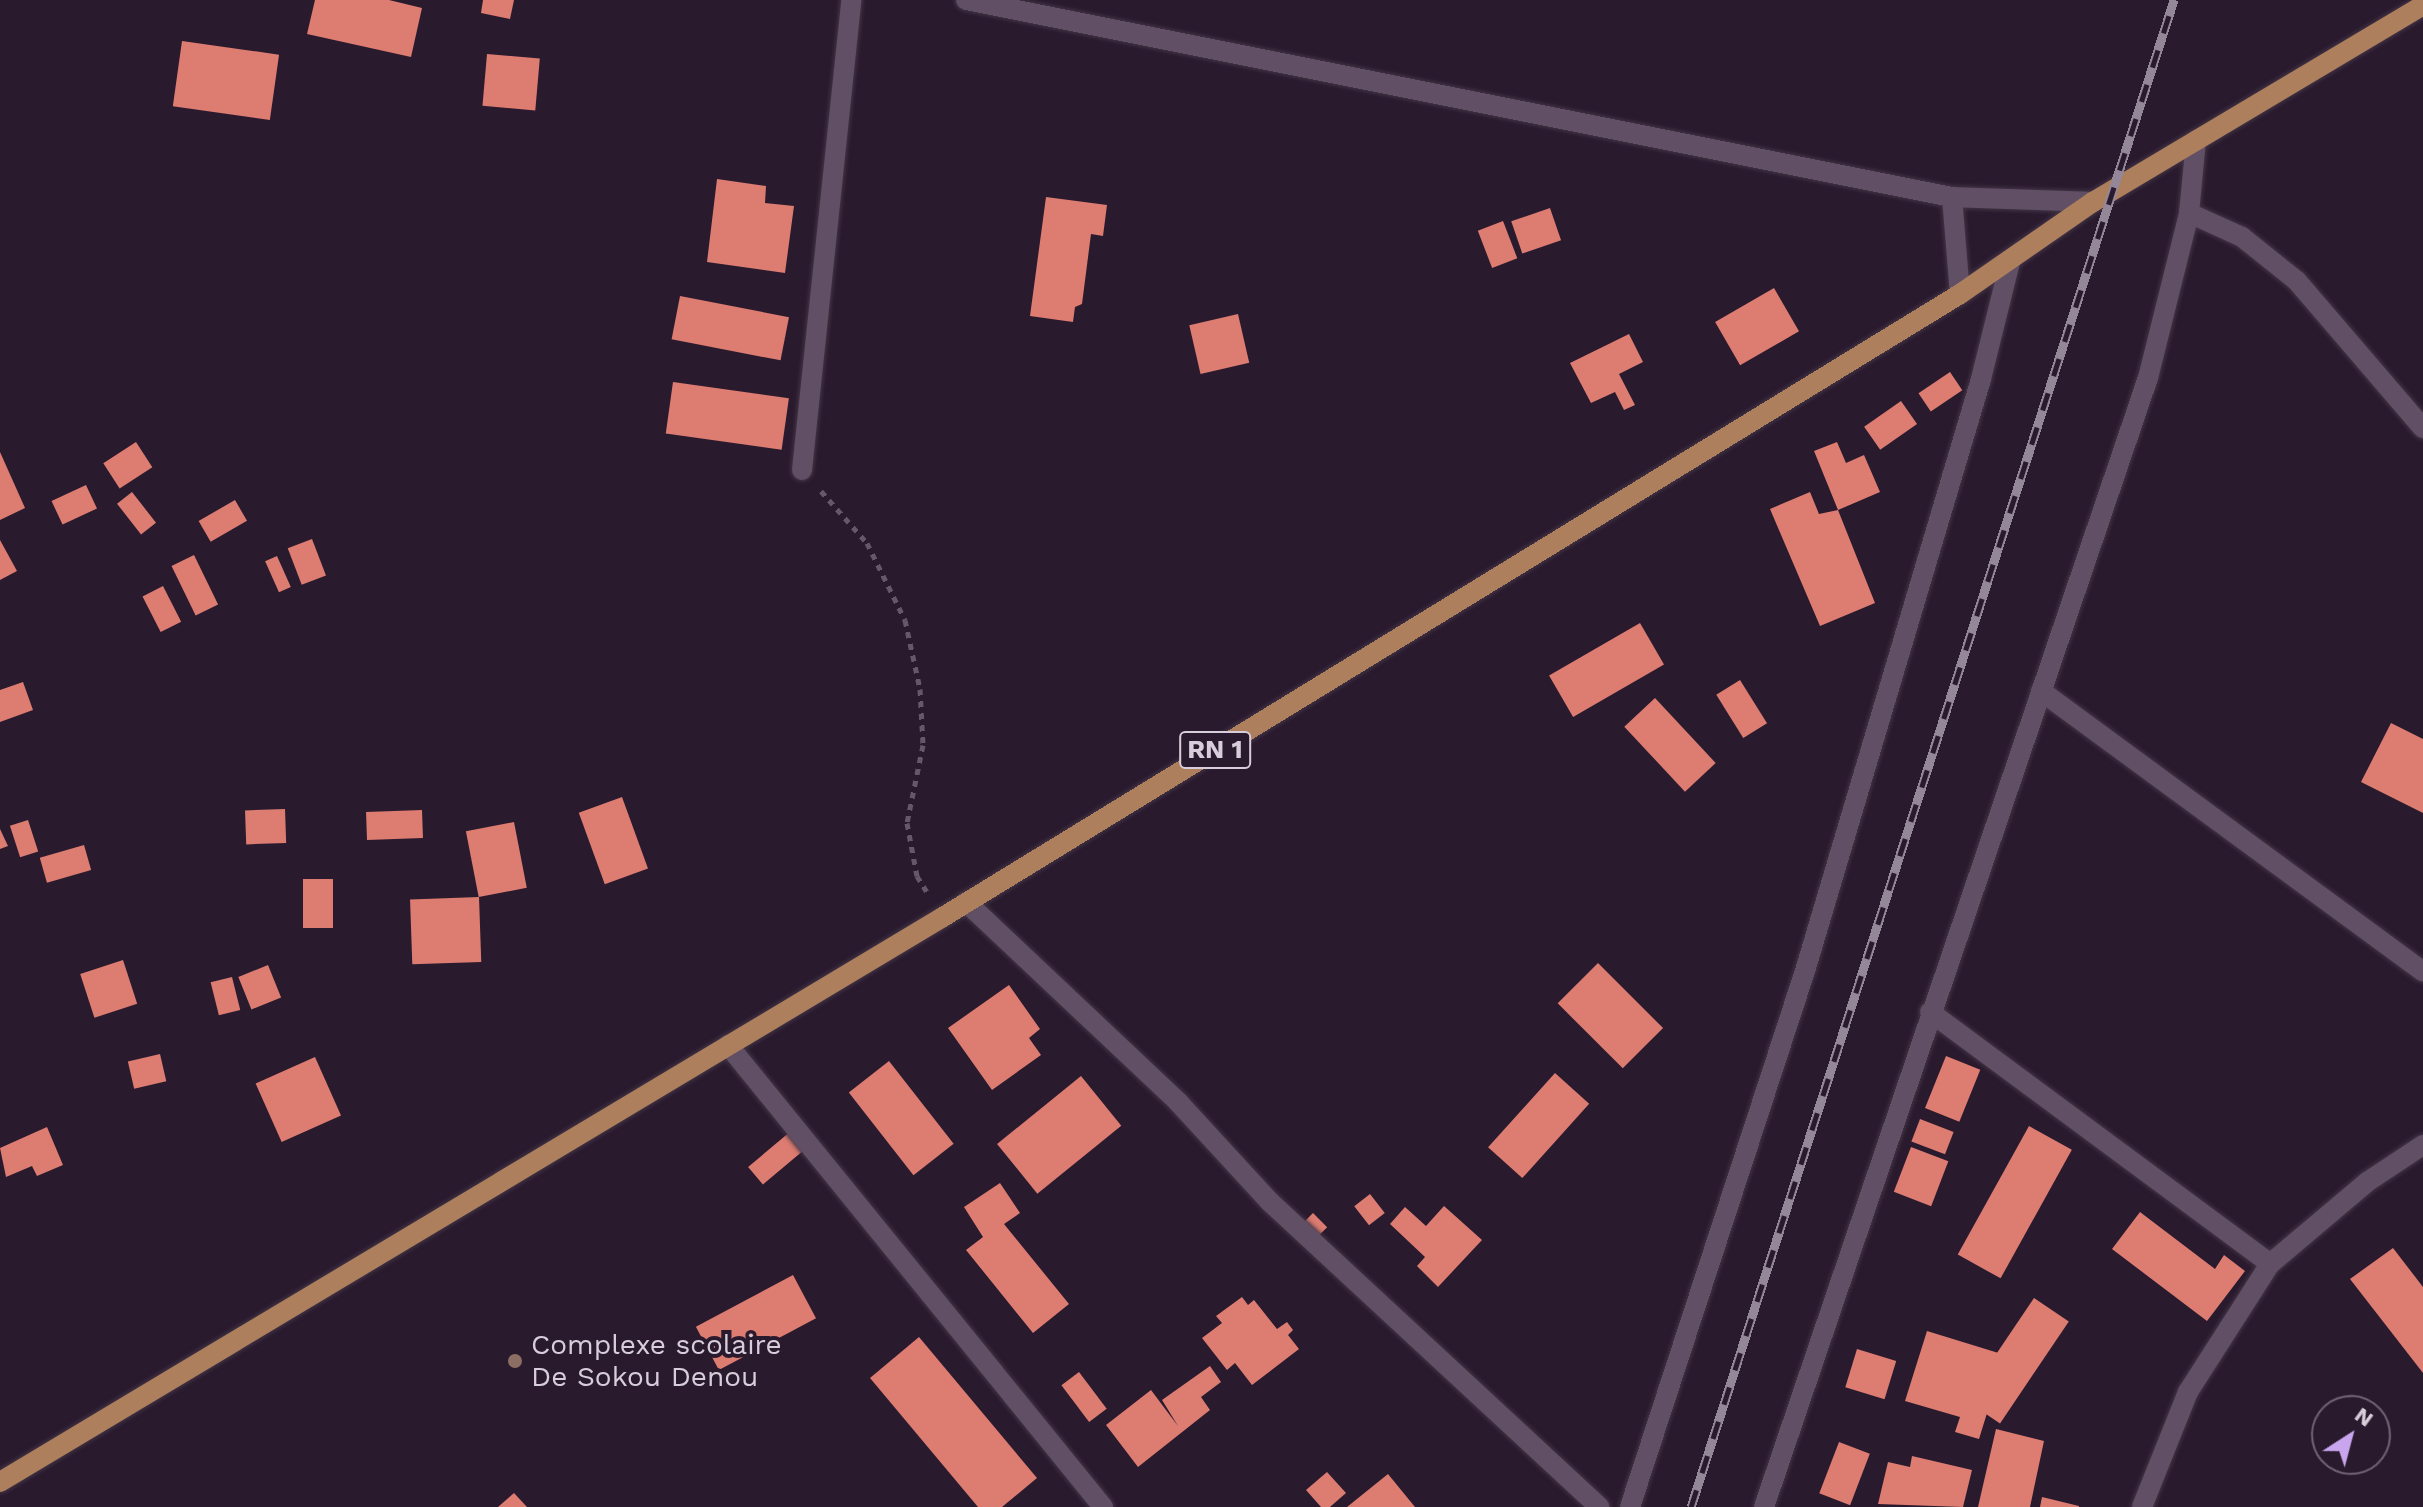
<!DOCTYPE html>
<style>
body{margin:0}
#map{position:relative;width:2423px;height:1507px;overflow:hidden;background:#2a1a2e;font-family:"Work Sans",sans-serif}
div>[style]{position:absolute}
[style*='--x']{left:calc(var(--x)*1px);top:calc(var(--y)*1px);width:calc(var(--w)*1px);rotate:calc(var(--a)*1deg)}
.building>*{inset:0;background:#dd7c71;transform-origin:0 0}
.path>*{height:5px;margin-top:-2.5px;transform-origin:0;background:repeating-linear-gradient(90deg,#66586a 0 6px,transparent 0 12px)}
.roads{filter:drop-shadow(0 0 2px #423545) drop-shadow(0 0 2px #423545)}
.street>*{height:20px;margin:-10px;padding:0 10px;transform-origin:10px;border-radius:10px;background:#614f66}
.secondary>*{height:20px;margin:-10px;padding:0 10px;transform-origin:10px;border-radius:10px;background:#614f66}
.primary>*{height:20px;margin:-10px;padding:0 10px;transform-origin:10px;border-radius:10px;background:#ae7f5c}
.rail>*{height:9px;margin-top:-4.5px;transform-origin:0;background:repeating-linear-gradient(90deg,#2a1a2e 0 18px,#948797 0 36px);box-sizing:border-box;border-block:2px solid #948797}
.dots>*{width:22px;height:22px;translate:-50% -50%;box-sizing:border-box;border:4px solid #2a1a2e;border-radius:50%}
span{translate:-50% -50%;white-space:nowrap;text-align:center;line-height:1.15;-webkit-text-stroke:8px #2a1a2e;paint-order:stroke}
.shield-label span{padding:2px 6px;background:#2a1a2e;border:2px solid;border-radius:6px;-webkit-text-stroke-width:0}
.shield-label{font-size:26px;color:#d8cedb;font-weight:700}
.poi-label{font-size:28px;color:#d8cedb}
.left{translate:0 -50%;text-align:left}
.north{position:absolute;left:2311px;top:1395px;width:80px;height:80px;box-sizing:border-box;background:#2a1a2e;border:2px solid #706273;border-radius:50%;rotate:36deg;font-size:22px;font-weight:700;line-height:32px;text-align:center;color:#d8cedb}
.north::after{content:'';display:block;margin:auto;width:28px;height:36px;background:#c9a5ee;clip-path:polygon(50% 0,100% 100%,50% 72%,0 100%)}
</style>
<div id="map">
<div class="building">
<i style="clip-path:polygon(315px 0,389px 0,422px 8px,411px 57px,307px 34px)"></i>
<i style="clip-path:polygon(483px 0,514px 0,510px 19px,481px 13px)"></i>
<i style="left:182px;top:41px;width:98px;height:66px;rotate:8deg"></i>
<i style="left:487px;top:54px;width:53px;height:52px;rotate:5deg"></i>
<i style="clip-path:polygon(717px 179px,766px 186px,765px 203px,794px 206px,785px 273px,707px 262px)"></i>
<i style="clip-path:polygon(1046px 197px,1107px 205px,1103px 236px,1091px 234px,1082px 304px,1075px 307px,1073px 322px,1030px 316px)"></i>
<i style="left:1550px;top:208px;width:34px;height:41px;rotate:71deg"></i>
<i style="left:1503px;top:221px;width:40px;height:27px;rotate:69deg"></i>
<i style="left:1774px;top:288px;width:50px;height:68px;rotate:60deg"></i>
<i style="left:680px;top:296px;width:111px;height:44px;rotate:11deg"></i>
<i style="left:1238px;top:314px;width:50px;height:50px;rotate:77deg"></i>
<i style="clip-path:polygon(1629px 334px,1643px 362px,1619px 374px,1635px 405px,1624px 410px,1615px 392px,1591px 403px,1570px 363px)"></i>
<i style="left:1950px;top:372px;width:22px;height:38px;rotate:56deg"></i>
<i style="left:673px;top:382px;width:117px;height:52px;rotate:8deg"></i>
<i style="left:1901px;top:401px;width:28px;height:45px;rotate:55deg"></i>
<i style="left:136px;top:442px;width:30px;height:39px;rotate:57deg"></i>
<i style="clip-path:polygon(1837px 442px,1846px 463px,1864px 455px,1880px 492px,1838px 510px,1814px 451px)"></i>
<i style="clip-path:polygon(0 452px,25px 508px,0 520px)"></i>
<i style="left:86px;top:485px;width:26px;height:38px;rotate:65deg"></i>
<i style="left:132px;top:492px;width:39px;height:19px;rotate:52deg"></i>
<i style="clip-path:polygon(1810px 492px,1819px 514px,1838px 510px,1875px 603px,1820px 626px,1770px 509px)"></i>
<i style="left:235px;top:500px;width:24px;height:42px;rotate:60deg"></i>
<i style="left:312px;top:539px;width:39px;height:26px;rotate:69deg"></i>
<i style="clip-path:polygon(0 540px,17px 571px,0 580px)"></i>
<i style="left:194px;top:555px;width:55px;height:25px;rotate:64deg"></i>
<i style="left:277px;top:556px;width:34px;height:13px;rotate:66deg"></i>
<i style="left:163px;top:586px;width:40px;height:23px;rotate:63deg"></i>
<i style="left:1640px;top:623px;width:48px;height:105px;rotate:60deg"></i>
<i style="left:1740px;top:680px;width:51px;height:28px;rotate:58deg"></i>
<i style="clip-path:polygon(23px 682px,33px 710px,0 722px,0 690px)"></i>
<i style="left:1655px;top:698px;width:89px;height:42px;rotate:47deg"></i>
<i style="clip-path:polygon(2391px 723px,2423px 739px,2423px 813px,2361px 782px)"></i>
<i style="left:622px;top:797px;width:76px;height:46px;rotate:70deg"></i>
<i style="left:285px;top:809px;width:34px;height:40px;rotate:88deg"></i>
<i style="left:422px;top:810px;width:28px;height:56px;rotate:88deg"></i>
<i style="left:28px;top:820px;width:33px;height:19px;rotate:72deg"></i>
<i style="left:514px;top:822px;width:67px;height:49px;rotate:79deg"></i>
<i style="clip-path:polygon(0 829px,8px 846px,0 849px)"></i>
<i style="left:84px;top:845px;width:26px;height:46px;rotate:74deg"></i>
<i style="left:303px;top:879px;width:30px;height:49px"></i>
<i style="left:479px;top:897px;width:65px;height:69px;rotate:88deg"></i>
<i style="left:123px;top:960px;width:46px;height:45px;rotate:72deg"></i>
<i style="left:1598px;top:963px;width:92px;height:57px;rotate:45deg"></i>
<i style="left:268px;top:965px;width:35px;height:32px;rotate:68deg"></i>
<i style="left:232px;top:977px;width:34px;height:22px;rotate:76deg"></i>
<i style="clip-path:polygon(1009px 985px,1040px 1029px,1029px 1038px,1041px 1055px,992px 1090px,948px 1028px)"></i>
<i style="left:160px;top:1054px;width:28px;height:33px;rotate:77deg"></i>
<i style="left:1946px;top:1056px;width:37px;height:56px;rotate:22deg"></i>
<i style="left:315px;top:1057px;width:64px;height:65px;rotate:66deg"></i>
<i style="left:889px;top:1061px;width:105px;height:51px;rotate:52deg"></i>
<i style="left:1555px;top:1073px;width:46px;height:100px;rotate:42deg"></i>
<i style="left:1081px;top:1076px;width:64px;height:108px;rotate:51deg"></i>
<i style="left:1920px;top:1119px;width:36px;height:24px;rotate:21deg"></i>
<i style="left:2029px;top:1126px;width:49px;height:147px;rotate:29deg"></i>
<i style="clip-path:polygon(47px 1127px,63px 1165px,37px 1176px,32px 1166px,6px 1177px,0 1148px)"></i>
<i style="left:791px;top:1131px;width:23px;height:56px;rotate:50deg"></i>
<i style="left:1911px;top:1147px;width:40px;height:48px;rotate:21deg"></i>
<i style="clip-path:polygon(1000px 1183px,1020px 1213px,1004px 1224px,1069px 1304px,1033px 1333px,966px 1250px,983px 1237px,964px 1207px)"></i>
<i style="left:1370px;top:1194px;width:24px;height:20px;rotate:52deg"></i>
<i style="clip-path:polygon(1444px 1206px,1482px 1240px,1438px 1287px,1417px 1266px,1425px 1257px,1390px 1224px,1405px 1207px,1426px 1226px)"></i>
<i style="clip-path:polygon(2140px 1212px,2215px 1269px,2224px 1255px,2245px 1271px,2207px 1321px,2112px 1249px)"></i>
<i style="left:1313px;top:1213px;width:20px;height:14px;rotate:45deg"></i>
<i style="clip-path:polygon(2393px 1248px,2423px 1287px,2423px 1373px,2350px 1279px)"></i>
<i style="left:793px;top:1275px;width:49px;height:110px;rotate:62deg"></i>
<i style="clip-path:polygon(1242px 1297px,1248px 1305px,1254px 1300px,1277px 1329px,1287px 1322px,1293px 1330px,1288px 1335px,1299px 1349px,1252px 1385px,1235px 1363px,1227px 1370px,1202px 1338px,1222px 1323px,1216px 1316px)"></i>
<i style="left:2034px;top:1298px;width:42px;height:123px;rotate:34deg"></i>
<i style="clip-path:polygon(1927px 1331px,2005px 1355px,1979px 1439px,1955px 1432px,1960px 1417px,1905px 1401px)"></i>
<i style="clip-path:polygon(919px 1337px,1037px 1478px,1002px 1507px,978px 1507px,870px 1378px)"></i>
<i style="left:1857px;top:1349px;width:41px;height:40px;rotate:17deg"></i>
<i style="clip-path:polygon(1210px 1366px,1221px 1382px,1201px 1397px,1210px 1410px,1138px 1467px,1106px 1425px,1151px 1390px,1178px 1426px,1162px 1400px)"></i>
<i style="left:1079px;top:1372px;width:46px;height:22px;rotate:53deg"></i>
<i style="clip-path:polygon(1996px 1429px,2044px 1441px,2030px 1507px,1978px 1507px)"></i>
<i style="left:1839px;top:1442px;width:33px;height:55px;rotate:21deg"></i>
<i style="clip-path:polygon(1912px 1456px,1972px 1470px,1963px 1507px,1878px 1504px,1888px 1462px,1910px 1467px)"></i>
<i style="clip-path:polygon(1327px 1472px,1346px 1493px,1330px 1507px,1321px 1507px,1306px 1490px)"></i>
<i style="clip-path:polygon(1388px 1474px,1415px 1507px,1347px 1507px)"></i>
<i style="clip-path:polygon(514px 1493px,527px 1507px,498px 1507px)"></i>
<i style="clip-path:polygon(2042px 1497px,2079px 1506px,2079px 1507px,2040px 1507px)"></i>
</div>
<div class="path">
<i style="--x:821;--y:491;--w:69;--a:48.5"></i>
<i style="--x:867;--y:543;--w:86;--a:63.7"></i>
<i style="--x:905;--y:620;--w:71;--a:77.7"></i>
<i style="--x:920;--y:689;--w:56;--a:86.9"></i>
<i style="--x:923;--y:745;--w:80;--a:101.6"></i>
<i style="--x:907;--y:823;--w:54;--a:79.3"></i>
<i style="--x:917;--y:876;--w:19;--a:58"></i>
</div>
<div class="roads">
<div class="street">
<i style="--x:2189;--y:213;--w:58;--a:24.4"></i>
<i style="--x:2242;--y:237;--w:70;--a:38.7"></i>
<i style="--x:2297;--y:281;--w:194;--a:49.4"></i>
<i style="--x:802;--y:470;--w:473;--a:-84"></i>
<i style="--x:2041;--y:691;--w:474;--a:36.3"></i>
<i style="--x:966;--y:902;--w:293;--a:43.3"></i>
<i style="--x:1179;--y:1103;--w:134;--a:47.4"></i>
<i style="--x:1270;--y:1202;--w:449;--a:42.8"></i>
<i style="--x:1930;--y:1012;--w:423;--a:36.5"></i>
<i style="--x:728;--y:1045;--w:595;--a:50.93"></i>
<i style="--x:1630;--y:1507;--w:564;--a:-71.92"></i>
<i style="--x:1805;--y:971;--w:618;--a:-73.44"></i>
<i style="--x:1981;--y:379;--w:121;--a:-76.1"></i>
<i style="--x:1764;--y:1507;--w:1193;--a:-71.22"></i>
<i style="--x:2148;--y:378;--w:170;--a:-76"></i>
<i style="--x:2189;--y:213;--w:73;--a:-84.5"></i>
<i style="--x:2142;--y:1507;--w:124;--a:-68.2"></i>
<i style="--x:2188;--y:1392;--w:152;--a:-57.4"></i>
<i style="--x:2270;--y:1264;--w:127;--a:-40.2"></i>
<i style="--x:2367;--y:1182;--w:67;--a:-33.5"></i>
</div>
<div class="secondary">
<i style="--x:966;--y:0;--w:1005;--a:11.3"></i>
<i style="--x:1952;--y:197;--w:141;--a:2"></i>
<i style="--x:1952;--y:197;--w:97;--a:85.3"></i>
</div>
<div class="primary">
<i style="--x:0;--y:1482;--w:1099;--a:-30.93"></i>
<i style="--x:943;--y:917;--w:1193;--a:-31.49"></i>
<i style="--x:1960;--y:294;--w:162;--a:-34.7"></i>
<i style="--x:2093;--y:202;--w:384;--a:-30.8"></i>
</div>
</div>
<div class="rail">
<i style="--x:1691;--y:1507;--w:1583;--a:-72.23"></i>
</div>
<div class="dots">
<i style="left:515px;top:1361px;background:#8d6e63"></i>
</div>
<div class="shield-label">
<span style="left:1215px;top:750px">RN 1</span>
</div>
<div class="poi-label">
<span class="left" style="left:531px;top:1361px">Complexe scolaire<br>De Sokou Denou</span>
</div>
<div class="north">N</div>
</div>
